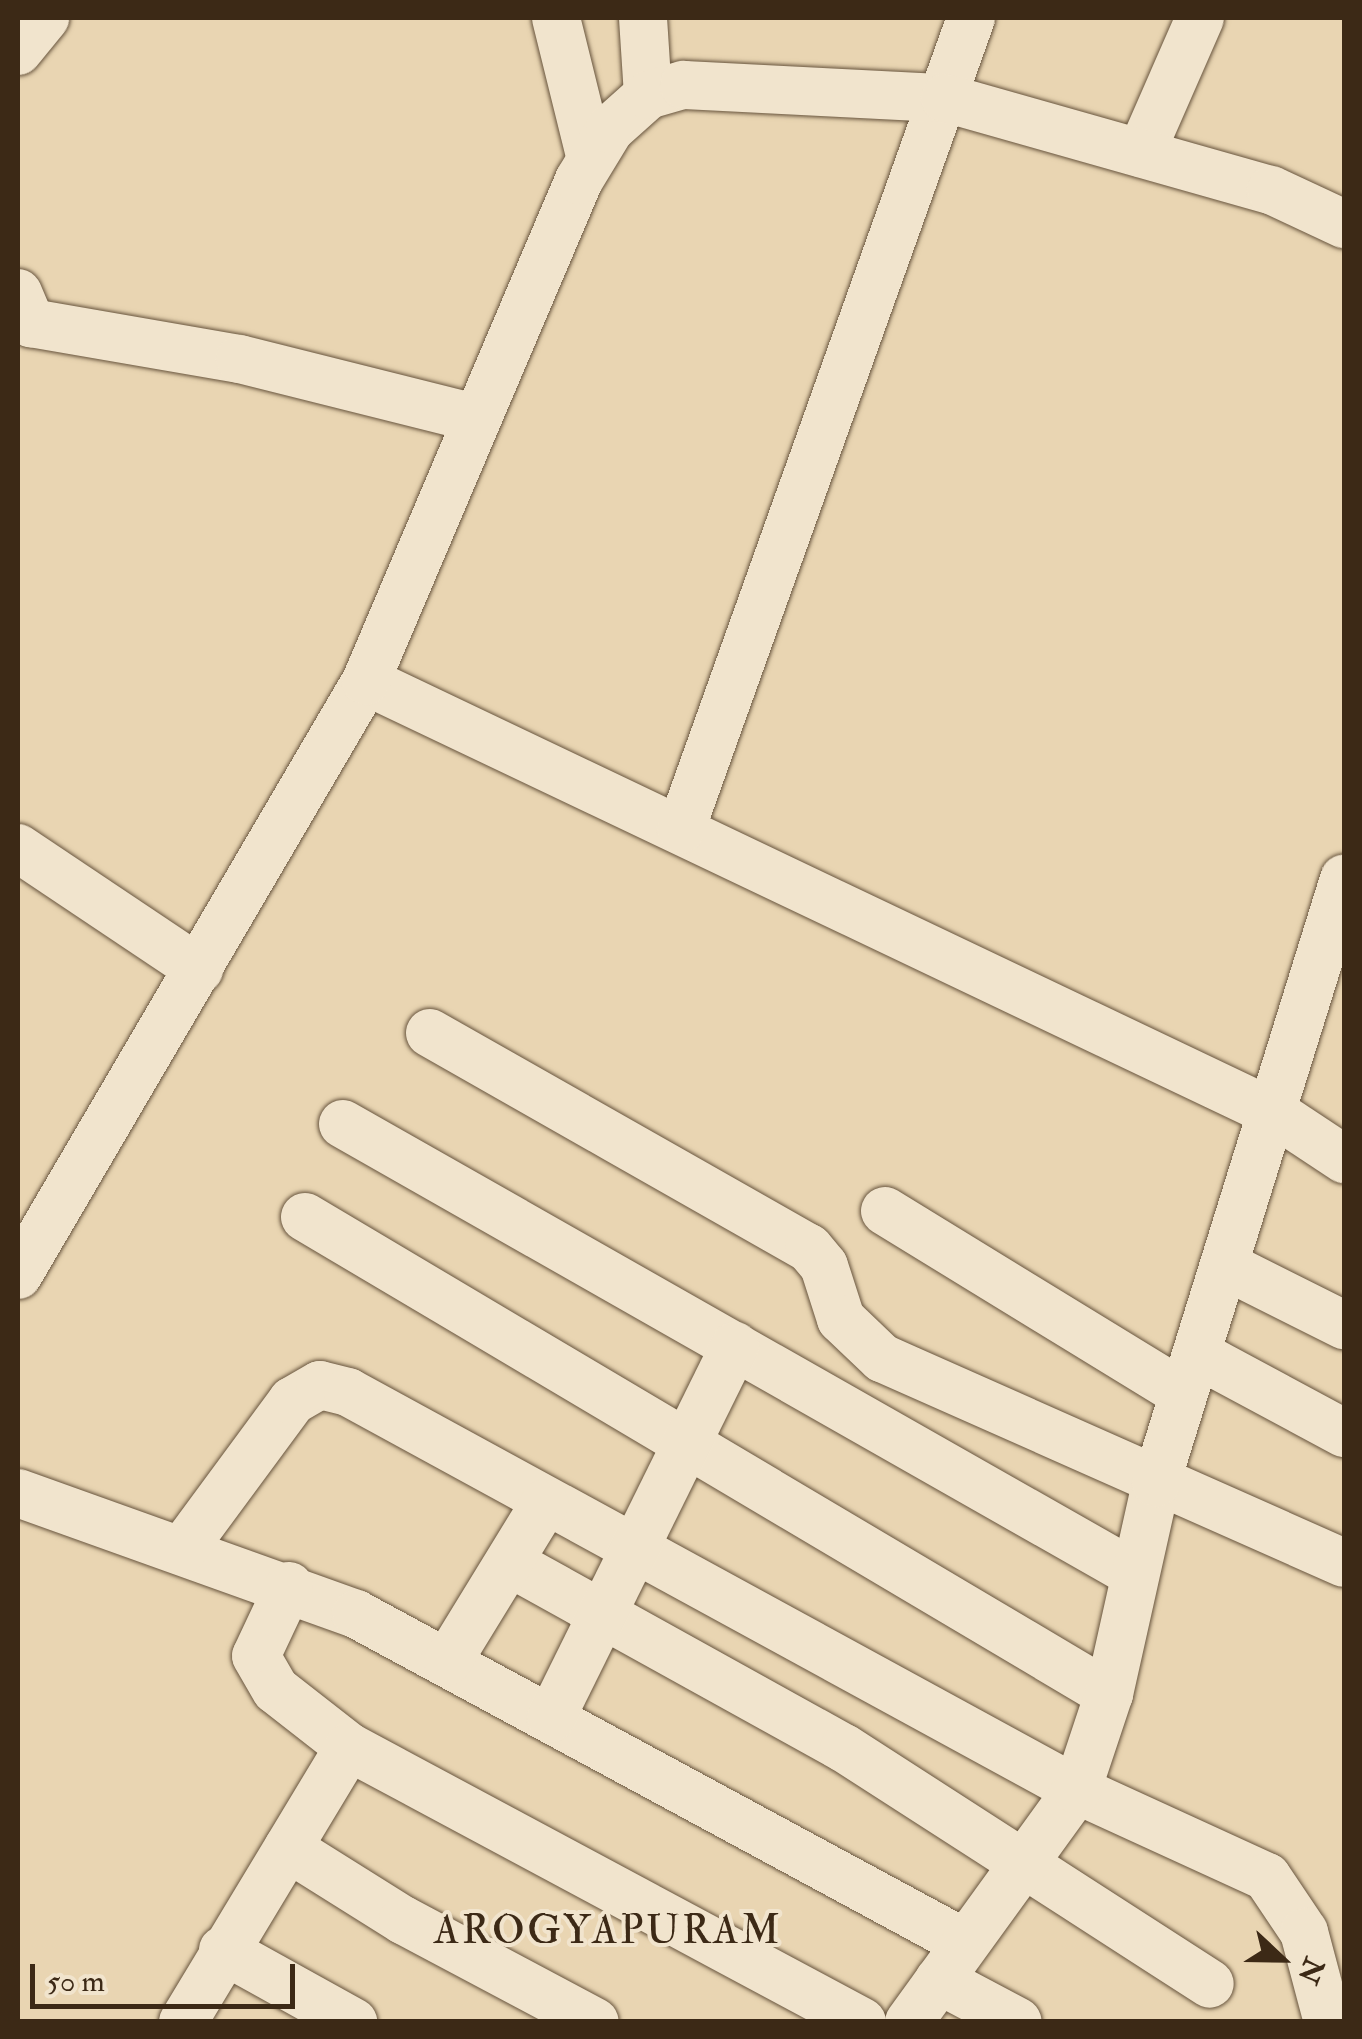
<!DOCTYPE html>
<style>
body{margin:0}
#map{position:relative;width:1362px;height:2039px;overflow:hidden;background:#e9d5b2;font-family:"IM FELL Double Pica",serif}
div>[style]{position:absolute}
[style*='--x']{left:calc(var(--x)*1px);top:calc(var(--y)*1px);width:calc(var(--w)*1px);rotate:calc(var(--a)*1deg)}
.roads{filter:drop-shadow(0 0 2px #67543d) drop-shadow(0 0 2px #67543d)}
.minor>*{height:48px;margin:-24px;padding:0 24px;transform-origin:24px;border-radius:24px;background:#f1e4cd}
span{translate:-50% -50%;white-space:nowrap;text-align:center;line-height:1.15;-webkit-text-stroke:8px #f1e4cd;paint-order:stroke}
.quarter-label{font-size:40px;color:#3c2916;letter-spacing:2.5px}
.frame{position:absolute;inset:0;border:20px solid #3c2916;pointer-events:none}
.north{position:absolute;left:1232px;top:1909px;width:100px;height:100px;-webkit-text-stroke:8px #f1e4cd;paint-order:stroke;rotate:112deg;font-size:28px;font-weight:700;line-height:40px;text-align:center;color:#3c2916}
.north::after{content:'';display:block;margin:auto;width:35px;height:45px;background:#3c2916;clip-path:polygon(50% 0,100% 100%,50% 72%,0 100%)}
.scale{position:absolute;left:30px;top:1964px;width:265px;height:45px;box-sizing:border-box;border:5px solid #3c2916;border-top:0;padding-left:12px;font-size:30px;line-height:35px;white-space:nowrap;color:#3c2916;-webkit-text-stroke:8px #f1e4cd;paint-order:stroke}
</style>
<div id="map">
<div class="roads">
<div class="minor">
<i style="--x:556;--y:18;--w:145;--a:76.1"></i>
<i style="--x:643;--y:18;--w:77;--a:86.3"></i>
<i style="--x:18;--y:51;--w:43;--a:-50.7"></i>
<i style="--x:1141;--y:153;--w:147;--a:-66.4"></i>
<i style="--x:18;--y:293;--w:33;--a:67"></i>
<i style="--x:31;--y:323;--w:212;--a:9.8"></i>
<i style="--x:240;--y:359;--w:242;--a:14.1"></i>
<i style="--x:366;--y:681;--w:1008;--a:25.45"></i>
<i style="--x:1276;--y:1114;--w:82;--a:33.5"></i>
<i style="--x:681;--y:829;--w:861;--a:-70.32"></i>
<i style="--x:18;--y:848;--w:218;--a:33.8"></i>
<i style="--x:430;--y:1033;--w:436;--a:29.6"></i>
<i style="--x:809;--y:1248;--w:23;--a:50"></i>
<i style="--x:824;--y:1266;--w:56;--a:72.2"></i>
<i style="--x:841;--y:1319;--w:57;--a:43.6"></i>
<i style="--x:882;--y:1358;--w:505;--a:23.93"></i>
<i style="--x:343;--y:1124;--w:909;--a:29.61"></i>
<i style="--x:885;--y:1211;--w:348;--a:31.5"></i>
<i style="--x:305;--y:1217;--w:935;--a:30.68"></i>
<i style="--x:1228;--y:1267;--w:130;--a:26.6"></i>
<i style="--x:18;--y:1275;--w:688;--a:-59.64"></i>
<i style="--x:366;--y:681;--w:544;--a:-66.97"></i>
<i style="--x:579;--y:180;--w:60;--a:-58.7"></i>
<i style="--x:610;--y:129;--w:51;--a:-41.8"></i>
<i style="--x:648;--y:95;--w:37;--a:-16"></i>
<i style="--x:684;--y:85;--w:261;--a:2.9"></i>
<i style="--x:945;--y:98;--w:339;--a:15.8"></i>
<i style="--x:1271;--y:190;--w:81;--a:25"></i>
<i style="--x:1197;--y:1354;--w:167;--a:28.3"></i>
<i style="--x:18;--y:1493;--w:359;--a:19.7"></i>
<i style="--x:356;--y:1614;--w:690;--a:28.39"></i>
<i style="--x:183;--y:1549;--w:184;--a:-53.6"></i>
<i style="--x:292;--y:1401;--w:32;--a:-30"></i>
<i style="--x:320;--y:1385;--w:29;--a:14"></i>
<i style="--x:348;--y:1392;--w:831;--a:28.63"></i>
<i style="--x:1077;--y:1790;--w:209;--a:24.6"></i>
<i style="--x:1267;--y:1877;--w:66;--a:56.1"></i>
<i style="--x:1304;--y:1932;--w:93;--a:75.1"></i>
<i style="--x:510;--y:1563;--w:382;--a:29"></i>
<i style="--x:844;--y:1748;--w:435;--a:32.8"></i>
<i style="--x:289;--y:1586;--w:77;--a:115.2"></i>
<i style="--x:256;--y:1656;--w:39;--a:60"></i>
<i style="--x:276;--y:1690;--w:93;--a:38"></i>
<i style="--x:349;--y:1747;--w:582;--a:28.19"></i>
<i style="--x:448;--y:1661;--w:185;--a:-58.5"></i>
<i style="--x:551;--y:1718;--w:415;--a:-63.7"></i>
<i style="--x:288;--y:1848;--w:136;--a:32.1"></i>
<i style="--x:403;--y:1920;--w:217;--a:28"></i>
<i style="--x:223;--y:1950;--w:149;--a:29"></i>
<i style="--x:939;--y:1980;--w:89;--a:28"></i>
<i style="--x:183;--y:2022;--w:321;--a:-58.9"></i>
<i style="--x:909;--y:2022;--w:286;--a:-54.1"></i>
<i style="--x:1077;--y:1790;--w:101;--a:-71.6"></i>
<i style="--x:1109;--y:1694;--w:216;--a:-77.4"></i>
<i style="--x:1156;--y:1483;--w:633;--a:-72.71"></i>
</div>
</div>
<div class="quarter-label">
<span style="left:608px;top:1931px">AROGYAPURAM</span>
</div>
<div class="frame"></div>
<div class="north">N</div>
<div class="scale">50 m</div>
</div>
